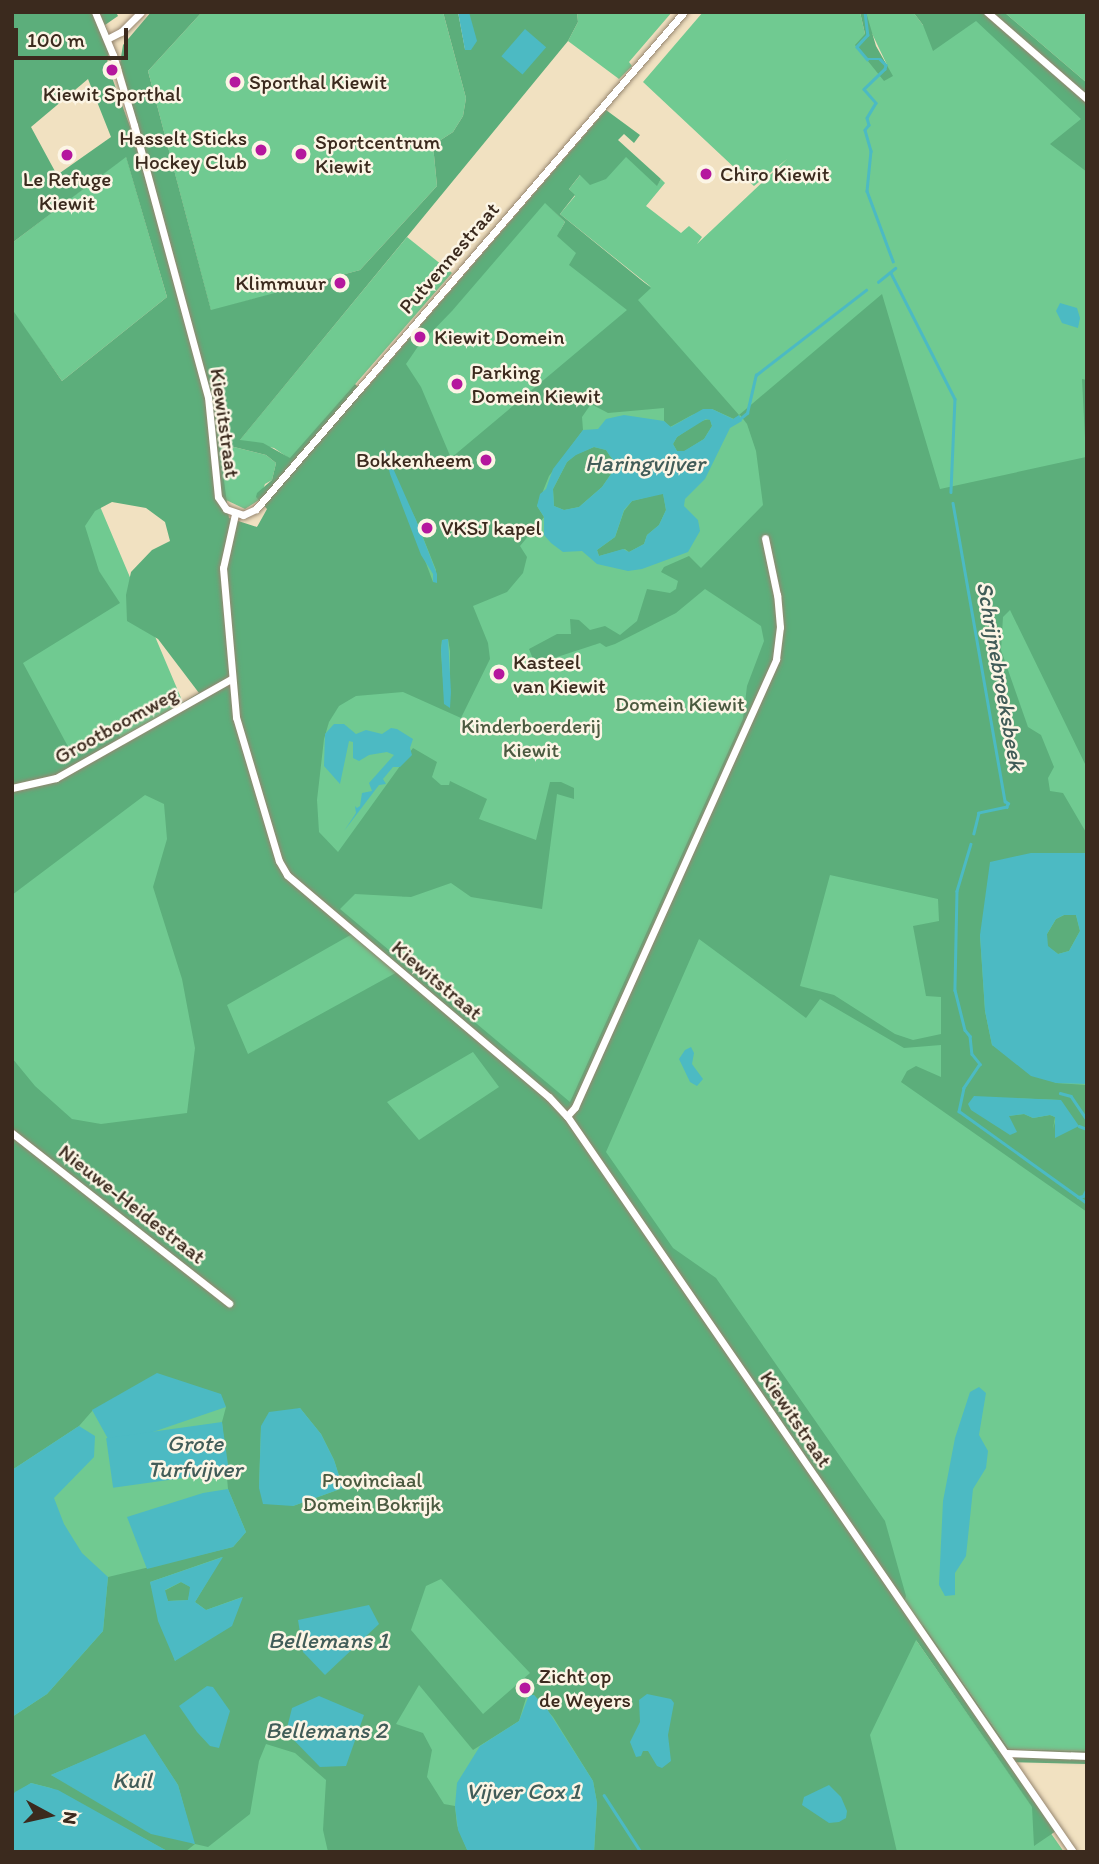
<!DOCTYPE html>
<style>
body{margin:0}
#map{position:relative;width:1099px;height:1864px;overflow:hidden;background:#f1e1c1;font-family:Itim,sans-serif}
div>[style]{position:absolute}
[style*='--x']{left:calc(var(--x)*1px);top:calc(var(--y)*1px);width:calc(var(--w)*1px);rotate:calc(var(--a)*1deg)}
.green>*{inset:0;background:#70ca91}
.forest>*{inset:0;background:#5cae7b}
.water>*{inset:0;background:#4cbac3;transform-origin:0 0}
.stream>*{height:2.5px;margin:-1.25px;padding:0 1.25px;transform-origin:1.25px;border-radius:1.25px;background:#4cbac3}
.roads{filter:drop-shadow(0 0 2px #968670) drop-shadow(0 0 2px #968670)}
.minor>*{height:7px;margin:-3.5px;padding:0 3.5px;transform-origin:3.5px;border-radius:3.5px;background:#fff}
.dots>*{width:19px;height:19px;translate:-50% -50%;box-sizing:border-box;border:4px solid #fcf5e5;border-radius:50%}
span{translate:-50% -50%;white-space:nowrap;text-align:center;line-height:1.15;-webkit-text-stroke:5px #fcf5e5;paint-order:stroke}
.poi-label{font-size:21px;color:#3b2a1e}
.left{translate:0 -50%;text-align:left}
.right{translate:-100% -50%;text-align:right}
.street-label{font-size:21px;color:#3b2a1e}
.park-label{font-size:21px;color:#4b5a40}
.water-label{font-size:23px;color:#415c58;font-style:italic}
.frame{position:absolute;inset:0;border:14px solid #3b2a1e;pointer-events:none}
.north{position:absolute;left:14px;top:1780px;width:70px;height:70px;-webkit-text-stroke:5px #fcf5e5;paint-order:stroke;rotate:98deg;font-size:19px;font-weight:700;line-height:28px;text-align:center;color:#3b2a1e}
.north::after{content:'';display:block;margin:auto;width:24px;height:32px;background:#3b2a1e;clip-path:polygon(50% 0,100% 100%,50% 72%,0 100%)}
.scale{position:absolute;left:14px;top:28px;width:114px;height:32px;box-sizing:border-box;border:4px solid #3b2a1e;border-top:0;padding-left:9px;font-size:21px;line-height:24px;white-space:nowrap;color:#3b2a1e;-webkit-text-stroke:5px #fcf5e5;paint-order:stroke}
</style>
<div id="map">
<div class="green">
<i style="clip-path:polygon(202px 12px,443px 12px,466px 98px,463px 116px,453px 132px,433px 145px,437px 186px,360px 270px,211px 311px,148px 71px)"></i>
<i style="clip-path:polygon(577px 12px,672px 12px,629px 62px,632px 66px,619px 79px,568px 41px,578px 22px)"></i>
<i style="clip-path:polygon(703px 12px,860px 12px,865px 34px,887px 65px,867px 23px,866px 12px,913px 12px,923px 25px,980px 12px,1087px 107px,1087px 1751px,1009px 1749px,957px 1674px,916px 1640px,1064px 1852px,12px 1852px,12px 243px,126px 156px,167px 297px,62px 381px,25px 329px,236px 828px,218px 628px,257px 527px,532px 206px,545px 202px,565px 222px,560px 231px,651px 287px,560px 214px,575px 196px,569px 189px,581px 174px,626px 156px,657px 185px,661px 179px,665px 183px,646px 206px,681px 233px,689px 226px,702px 237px,697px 244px,787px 159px,754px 186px,643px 82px)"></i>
<i style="clip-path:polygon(1004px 12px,1087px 12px,1087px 83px)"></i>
<i style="clip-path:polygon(407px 237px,452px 273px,290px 459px,274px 448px,239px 441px)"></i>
<i style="clip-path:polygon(234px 447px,266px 455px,276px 463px,272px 480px,265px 484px,259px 500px,245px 509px,226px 500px,224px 495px,220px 451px,229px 453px)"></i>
</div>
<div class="forest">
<i style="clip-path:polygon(evenodd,12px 12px,116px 12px,118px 16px,105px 25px,111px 40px,107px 64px,132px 132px,177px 289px,182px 286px,120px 63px,123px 45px,151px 12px,202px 12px,148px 71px,211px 310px,360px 270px,437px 186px,433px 145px,453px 132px,463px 116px,466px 98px,443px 12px,458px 12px,465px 49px,469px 12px,577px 12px,578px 22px,568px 41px,240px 440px,263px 443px,290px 458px,355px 384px,363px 392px,606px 110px,640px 135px,634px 143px,624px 134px,618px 140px,661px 179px,657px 186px,626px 157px,606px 179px,590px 185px,580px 175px,569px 189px,575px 195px,560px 214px,651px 288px,638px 300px,739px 415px,882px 294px,940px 489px,1086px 457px,1082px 379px,1087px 380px,1087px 768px,1010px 610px,1003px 617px,1001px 650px,1028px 727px,1041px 735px,1054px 767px,1048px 778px,1050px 791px,1063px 793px,1087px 834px,1087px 853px,1031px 853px,980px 935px,985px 1011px,992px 1045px,1056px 1083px,1087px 1085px,1087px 1212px,901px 1082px,907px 1071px,916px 1066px,941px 1077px,941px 1045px,904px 1048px,820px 999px,806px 1018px,699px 939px,606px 1152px,673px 1248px,716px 1278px,885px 1521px,906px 1596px,902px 1609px,918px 1634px,923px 1625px,1009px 1749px,1087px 1751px,1087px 1764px,1008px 1762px,1056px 1831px,1034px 1846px,1032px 1807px,916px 1640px,870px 1735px,897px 1852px,594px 1852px,597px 1803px,593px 1781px,553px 1717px,534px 1695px,526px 1698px,519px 1721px,473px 1750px,419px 1685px,396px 1724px,423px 1733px,432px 1750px,427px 1777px,444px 1804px,455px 1806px,457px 1825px,468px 1852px,328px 1852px,323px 1830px,326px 1780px,295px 1753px,266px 1744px,259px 1761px,250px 1814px,208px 1847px,195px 1844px,185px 1852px,169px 1852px,51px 1788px,31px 1783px,12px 1796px,12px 1717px,47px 1694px,103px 1631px,108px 1577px,233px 1547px,246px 1532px,228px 1489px,222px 1422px,226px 1407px,93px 1410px,79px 1426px,12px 1470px,12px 1058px,35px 1086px,72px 1119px,101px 1124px,187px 1113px,195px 1048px,182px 979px,153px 887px,167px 839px,164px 804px,145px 795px,12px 895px,12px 309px,62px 381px,167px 297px,126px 157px,12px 243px,12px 12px,88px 79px,111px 137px,57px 175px,31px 127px,88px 79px,12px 12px,545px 203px,565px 222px,557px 236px,576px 253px,569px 265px,627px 310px,451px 458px,421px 387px,406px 364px,419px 345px,452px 311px,545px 203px,12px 12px,591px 404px,608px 413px,664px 408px,664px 421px,670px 427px,692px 415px,712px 409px,734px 419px,740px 415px,747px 424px,756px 451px,763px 505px,701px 568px,689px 556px,664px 567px,661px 572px,678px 581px,676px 589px,670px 593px,647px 589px,637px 621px,620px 635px,605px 626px,590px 630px,579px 620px,570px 619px,571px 634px,557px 634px,529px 649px,533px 659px,551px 659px,600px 643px,606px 647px,615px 644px,676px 613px,705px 589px,761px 626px,764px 641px,747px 686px,743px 719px,570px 1102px,340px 909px,355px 894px,411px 897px,451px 883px,471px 897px,542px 909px,557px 794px,574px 799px,574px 788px,561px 782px,550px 782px,536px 840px,479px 819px,487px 799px,450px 781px,449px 785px,441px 785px,432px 777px,437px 762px,413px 748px,338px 852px,319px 832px,317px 800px,324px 739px,329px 722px,339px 706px,356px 696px,403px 692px,461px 718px,490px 659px,488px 643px,473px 606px,507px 592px,523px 573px,527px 557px,520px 546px,544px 517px,537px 506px,549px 476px,583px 430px,582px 417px,591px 404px,12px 12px,234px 447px,266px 455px,276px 463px,272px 480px,257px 493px,256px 497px,267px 509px,257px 527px,229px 518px,220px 451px,229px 453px,234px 447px,12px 12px,391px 469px,416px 520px,436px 570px,433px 582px,391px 469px,12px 12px,112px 502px,146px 508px,165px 522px,170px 541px,152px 550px,131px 572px,126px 595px,127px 621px,158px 639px,199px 693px,158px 717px,158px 725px,124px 745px,118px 733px,72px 754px,23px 663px,120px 603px,99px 571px,85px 526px,95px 511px,112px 502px,12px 12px,448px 639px,450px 651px,450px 707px,444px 693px,441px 650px,442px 640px,448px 639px,12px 12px,830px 875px,938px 899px,939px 921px,913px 926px,926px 996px,941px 997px,941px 1034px,913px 1040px,895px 1034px,834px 995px,800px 986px,830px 875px,12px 12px,354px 933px,401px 970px,248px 1054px,227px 1005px,354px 933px,12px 12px,473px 1052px,499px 1087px,419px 1140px,387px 1102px,473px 1052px,12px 12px,1013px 1098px,1061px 1100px,1053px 1129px,1055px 1117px,1050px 1115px,1033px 1118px,1024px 1114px,1008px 1116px,1013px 1098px,12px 12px,300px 1408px,321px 1434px,334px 1460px,343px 1488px,293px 1506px,259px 1488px,261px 1427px,300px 1408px,12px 12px,222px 1557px,195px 1602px,206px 1610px,242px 1597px,175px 1661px,150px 1582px,222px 1557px,12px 12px,441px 1579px,530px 1673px,483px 1714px,411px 1630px,426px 1586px,441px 1579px,12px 12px,145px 1735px,178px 1785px,194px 1844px,51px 1775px,145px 1735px)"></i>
<i style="clip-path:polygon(860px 12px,866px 12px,876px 46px,893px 76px,884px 81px,855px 45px,865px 34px)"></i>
<i style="clip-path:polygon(913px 12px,1004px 12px,1087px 83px,1087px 172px,1050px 144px,1081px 119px,976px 21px,933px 51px,923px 25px)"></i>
<i style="clip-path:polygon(710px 419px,712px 426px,704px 439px,685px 451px,677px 451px,673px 444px,677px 437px,701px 421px)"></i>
<i style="clip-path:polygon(594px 447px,606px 450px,610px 456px,614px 461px,611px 474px,602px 487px,579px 507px,564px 510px,554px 506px,553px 489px,567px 462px,575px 455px)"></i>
<i style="clip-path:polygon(663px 493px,666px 510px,659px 525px,647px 535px,644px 544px,629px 552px,625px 549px,599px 556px,597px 550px,615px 537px,624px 511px,632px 501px)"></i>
<i style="clip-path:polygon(1064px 915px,1076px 915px,1080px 931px,1069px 951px,1058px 954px,1047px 946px,1047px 934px,1056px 919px)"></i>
<i style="clip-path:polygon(181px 1582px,191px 1587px,188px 1600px,168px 1601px,164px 1591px)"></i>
</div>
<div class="water">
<i style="clip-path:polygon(458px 12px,469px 12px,477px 41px,471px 50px,465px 50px)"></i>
<i style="left:525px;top:29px;width:28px;height:36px;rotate:41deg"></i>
<i style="clip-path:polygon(1060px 303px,1077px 308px,1080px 318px,1078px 328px,1062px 323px,1056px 311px)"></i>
<i style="clip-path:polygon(evenodd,703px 409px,712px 409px,733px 419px,739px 415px,742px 421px,730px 428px,705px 479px,685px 499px,684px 506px,698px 520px,700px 531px,688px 552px,642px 569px,628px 571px,597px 564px,582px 551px,563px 552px,551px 543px,544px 535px,544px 517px,537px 506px,540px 494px,546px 489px,553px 469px,583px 430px,598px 429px,606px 419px,624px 415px,664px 421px,671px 427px,703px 409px,706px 419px,710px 420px,712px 426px,704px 439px,684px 451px,677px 451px,673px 444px,677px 437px,706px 419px,703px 409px,594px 447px,606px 450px,610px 456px,614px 461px,611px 474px,602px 487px,579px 507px,564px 510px,554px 506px,553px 489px,567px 462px,576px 455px,594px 447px,703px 409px,663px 494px,666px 510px,659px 525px,647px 535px,644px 544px,629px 552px,623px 549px,599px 556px,597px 550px,615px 537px,624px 510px,632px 501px,663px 494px)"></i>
<i style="clip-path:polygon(384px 448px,416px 520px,437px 574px,437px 583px,433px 582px,433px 574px,421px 555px,390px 474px)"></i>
<i style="clip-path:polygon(448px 639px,451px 692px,450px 708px,444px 704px,441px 650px,442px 640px)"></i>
<i style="clip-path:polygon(334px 724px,344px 724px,356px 734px,366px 730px,382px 734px,391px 728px,397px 729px,413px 739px,410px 748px,412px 755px,400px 767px,393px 767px,383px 779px,386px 784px,379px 785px,344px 831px,356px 813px,355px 806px,357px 808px,360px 806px,362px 793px,372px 791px,369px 783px,394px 755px,387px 752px,369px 755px,359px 761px,353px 758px,353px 742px,349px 741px,340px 784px,324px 766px,325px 734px)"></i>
<i style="clip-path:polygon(evenodd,1031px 853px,1087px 853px,1087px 1084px,1056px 1083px,1031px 1076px,992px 1045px,985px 1011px,980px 935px,990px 862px,1031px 853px,1064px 915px,1076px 915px,1080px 931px,1069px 951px,1058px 954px,1048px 946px,1047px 934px,1056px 919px,1064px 915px)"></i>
<i style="clip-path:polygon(691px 1047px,694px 1053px,692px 1064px,703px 1079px,697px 1086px,690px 1082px,679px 1059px,685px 1050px)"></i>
<i style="clip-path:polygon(974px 1096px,1061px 1100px,1079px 1126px,1055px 1138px,1055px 1117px,1050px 1115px,1033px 1118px,1024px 1114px,1009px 1116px,1017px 1132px,1010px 1135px,971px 1110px,968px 1104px)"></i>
<i style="clip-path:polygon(157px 1373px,221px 1394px,226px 1407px,112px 1446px,92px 1410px)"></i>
<i style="clip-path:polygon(979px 1387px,986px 1393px,979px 1435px,988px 1451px,986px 1468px,973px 1489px,966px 1556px,955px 1573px,955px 1595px,945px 1596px,939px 1585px,943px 1501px,955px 1438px,970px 1392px)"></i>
<i style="clip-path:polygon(300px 1408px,321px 1434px,334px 1460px,343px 1488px,293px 1506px,263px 1504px,259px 1488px,261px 1426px,269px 1412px)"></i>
<i style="left:222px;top:1422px;width:50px;height:117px;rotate:82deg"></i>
<i style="clip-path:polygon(79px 1426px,95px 1436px,94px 1457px,54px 1498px,64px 1524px,82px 1553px,108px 1577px,103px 1631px,47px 1694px,12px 1717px,12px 1470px)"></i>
<i style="clip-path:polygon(228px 1489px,246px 1532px,233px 1547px,147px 1569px,127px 1517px,203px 1493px)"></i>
<i style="clip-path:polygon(evenodd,223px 1557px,195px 1602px,206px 1610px,243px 1597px,232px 1626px,175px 1661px,158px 1621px,150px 1582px,223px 1557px,181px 1582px,190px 1587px,188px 1600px,168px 1601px,165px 1590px,181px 1582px)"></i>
<i style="clip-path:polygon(369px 1605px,379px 1624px,325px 1675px,303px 1652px,298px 1620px)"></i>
<i style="clip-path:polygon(207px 1686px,213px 1687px,230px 1711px,219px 1748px,210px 1746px,197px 1732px,179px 1706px)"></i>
<i style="clip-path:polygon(647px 1694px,671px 1699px,674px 1703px,668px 1735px,671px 1761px,662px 1768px,657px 1766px,648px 1751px,643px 1751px,641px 1756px,636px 1757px,630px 1742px,640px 1722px,639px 1700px)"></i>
<i style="clip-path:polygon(529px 1695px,534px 1695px,547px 1709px,593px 1781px,597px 1803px,594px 1852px,468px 1852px,458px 1830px,455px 1806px,457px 1783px,480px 1746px,519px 1721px)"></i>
<i style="clip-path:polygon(319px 1696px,364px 1715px,346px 1766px,320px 1767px,286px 1732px,292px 1708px)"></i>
<i style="clip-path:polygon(145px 1734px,178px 1785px,195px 1844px,151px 1834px,51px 1775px)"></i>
<i style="clip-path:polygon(31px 1783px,58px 1790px,169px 1852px,12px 1852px,12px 1796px,15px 1792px)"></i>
<i style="clip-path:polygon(829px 1785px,841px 1797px,847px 1811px,846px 1818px,839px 1822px,829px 1823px,802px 1805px,804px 1797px)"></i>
</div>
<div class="stream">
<i style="--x:865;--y:12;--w:23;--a:83"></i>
<i style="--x:868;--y:35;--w:16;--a:133"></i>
<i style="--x:857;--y:47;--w:16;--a:50"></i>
<i style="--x:867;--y:59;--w:13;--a:0"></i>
<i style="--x:880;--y:59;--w:8;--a:45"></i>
<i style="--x:886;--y:65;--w:4;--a:104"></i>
<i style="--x:885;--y:69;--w:29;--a:136"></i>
<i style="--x:864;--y:89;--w:18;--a:49"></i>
<i style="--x:876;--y:103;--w:17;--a:121"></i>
<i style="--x:867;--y:118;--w:7;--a:74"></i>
<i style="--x:869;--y:125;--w:6;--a:129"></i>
<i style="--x:865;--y:130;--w:22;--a:74"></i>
<i style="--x:871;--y:151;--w:40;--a:95.7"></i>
<i style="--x:867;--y:191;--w:75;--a:69.6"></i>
<i style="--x:891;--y:273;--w:141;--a:63.1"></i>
<i style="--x:955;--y:399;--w:93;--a:92.5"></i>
<i style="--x:878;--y:282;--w:22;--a:-39"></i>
<i style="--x:741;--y:418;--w:8;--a:-40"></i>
<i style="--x:747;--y:413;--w:39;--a:-77"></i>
<i style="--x:756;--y:375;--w:139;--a:-37.7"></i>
<i style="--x:953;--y:503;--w:303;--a:80.1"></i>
<i style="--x:1005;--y:801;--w:4;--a:34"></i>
<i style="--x:1008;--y:803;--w:4;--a:104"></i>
<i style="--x:1007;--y:807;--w:29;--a:168"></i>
<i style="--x:979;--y:813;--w:21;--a:104"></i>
<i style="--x:971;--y:844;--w:49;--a:106.6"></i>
<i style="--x:957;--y:891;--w:99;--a:91.2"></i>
<i style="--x:955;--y:990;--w:41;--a:76"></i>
<i style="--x:965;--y:1030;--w:8;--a:50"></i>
<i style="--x:970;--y:1036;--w:18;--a:84"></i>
<i style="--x:972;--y:1054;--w:13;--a:51"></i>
<i style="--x:980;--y:1064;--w:29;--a:124"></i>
<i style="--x:964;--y:1088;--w:24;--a:102"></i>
<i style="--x:959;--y:1111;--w:158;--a:35.7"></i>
<i style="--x:1060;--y:1093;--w:11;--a:15"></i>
<i style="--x:1071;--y:1096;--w:29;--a:56"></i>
<i style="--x:1079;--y:1126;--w:9;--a:21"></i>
<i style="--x:1078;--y:1197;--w:5;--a:-11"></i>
<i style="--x:1083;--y:1196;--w:9;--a:-63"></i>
<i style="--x:604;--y:1795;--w:68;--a:57"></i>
</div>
<div class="roads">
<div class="minor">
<i style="--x:95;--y:12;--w:47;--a:67.3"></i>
<i style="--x:113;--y:55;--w:73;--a:73.3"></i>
<i style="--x:134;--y:125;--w:282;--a:74.8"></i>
<i style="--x:208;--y:397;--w:100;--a:84.3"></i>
<i style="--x:218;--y:497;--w:14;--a:56"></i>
<i style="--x:226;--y:509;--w:18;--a:19"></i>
<i style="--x:243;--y:515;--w:14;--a:-25"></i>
<i style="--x:256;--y:509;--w:656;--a:-49.27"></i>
<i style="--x:987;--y:12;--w:133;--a:41"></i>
<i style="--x:107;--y:39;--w:16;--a:-27"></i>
<i style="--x:121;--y:32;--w:28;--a:-45"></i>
<i style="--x:235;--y:514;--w:55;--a:102.5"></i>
<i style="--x:223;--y:568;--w:150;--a:85"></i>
<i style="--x:236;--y:717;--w:150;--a:73.4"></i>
<i style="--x:279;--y:861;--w:16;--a:60"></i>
<i style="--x:287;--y:875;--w:343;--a:40.3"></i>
<i style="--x:549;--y:1097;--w:26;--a:47"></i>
<i style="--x:567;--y:1116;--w:893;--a:55.49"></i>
<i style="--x:12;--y:788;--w:45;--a:-12.8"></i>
<i style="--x:56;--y:778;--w:201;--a:-29.5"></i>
<i style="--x:567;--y:1116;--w:12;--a:-48"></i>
<i style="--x:575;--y:1107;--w:491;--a:-65.8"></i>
<i style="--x:776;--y:659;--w:32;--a:-83"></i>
<i style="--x:780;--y:627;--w:32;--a:-95"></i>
<i style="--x:777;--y:595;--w:58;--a:-101.9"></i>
<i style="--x:12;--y:1133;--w:276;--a:38.1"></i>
<i style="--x:1006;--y:1753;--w:81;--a:2.1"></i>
</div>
</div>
<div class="dots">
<i style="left:112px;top:70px;background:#b5179e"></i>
<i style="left:235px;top:82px;background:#b5179e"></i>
<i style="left:261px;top:150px;background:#b5179e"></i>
<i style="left:301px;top:154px;background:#b5179e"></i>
<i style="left:67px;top:155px;background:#b5179e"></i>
<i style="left:706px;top:174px;background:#b5179e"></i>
<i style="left:340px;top:283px;background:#b5179e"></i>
<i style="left:420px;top:337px;background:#b5179e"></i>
<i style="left:457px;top:384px;background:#b5179e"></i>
<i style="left:486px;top:460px;background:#b5179e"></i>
<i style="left:427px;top:528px;background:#b5179e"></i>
<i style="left:499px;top:674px;background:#b5179e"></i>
<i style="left:525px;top:1688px;background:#b5179e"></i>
</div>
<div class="poi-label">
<span class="left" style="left:249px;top:82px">Sporthal Kiewit</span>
<span style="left:112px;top:94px">Kiewit Sporthal</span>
<span class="right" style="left:247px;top:150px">Hasselt Sticks<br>Hockey Club</span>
<span class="left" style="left:315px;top:154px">Sportcentrum<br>Kiewit</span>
<span class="left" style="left:720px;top:174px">Chiro Kiewit</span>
<span style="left:67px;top:191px">Le Refuge<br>Kiewit</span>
<span class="right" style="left:326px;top:283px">Klimmuur</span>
<span class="left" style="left:434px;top:337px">Kiewit Domein</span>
<span class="left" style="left:471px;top:384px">Parking<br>Domein Kiewit</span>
<span class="right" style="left:472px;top:460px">Bokkenheem</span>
<span class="left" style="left:441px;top:528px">VKSJ kapel</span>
<span class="left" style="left:513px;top:674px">Kasteel<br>van Kiewit</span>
<span class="left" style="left:539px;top:1688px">Zicht op<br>de Weyers</span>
</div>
<div class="street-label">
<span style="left:449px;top:258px;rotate:-49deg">Putvennestraat</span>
<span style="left:225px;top:423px;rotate:82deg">Kiewitstraat</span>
<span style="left:116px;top:725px;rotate:-29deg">Grootboomweg</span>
<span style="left:437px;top:980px;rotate:40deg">Kiewitstraat</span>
<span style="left:132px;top:1204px;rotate:38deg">Nieuwe-Heidestraat</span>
<span style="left:796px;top:1419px;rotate:56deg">Kiewitstraat</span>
</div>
<div class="park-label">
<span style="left:680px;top:704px">Domein Kiewit</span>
<span style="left:531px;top:738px">Kinderboerderij<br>Kiewit</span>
<span style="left:372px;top:1492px">Provinciaal<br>Domein Bokrijk</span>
</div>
<div class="water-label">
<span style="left:645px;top:463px">Haringvijver</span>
<span style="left:1001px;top:676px;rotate:80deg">Schrijnebroeksbeek</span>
<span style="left:195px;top:1456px">Grote<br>Turfvijver</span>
<span style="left:328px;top:1640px">Bellemans 1</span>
<span style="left:326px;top:1730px">Bellemans 2</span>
<span style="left:132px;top:1780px">Kuil</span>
<span style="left:523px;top:1791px">Vijver Cox 1</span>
</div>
<div class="frame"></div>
<div class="north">N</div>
<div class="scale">100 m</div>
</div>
